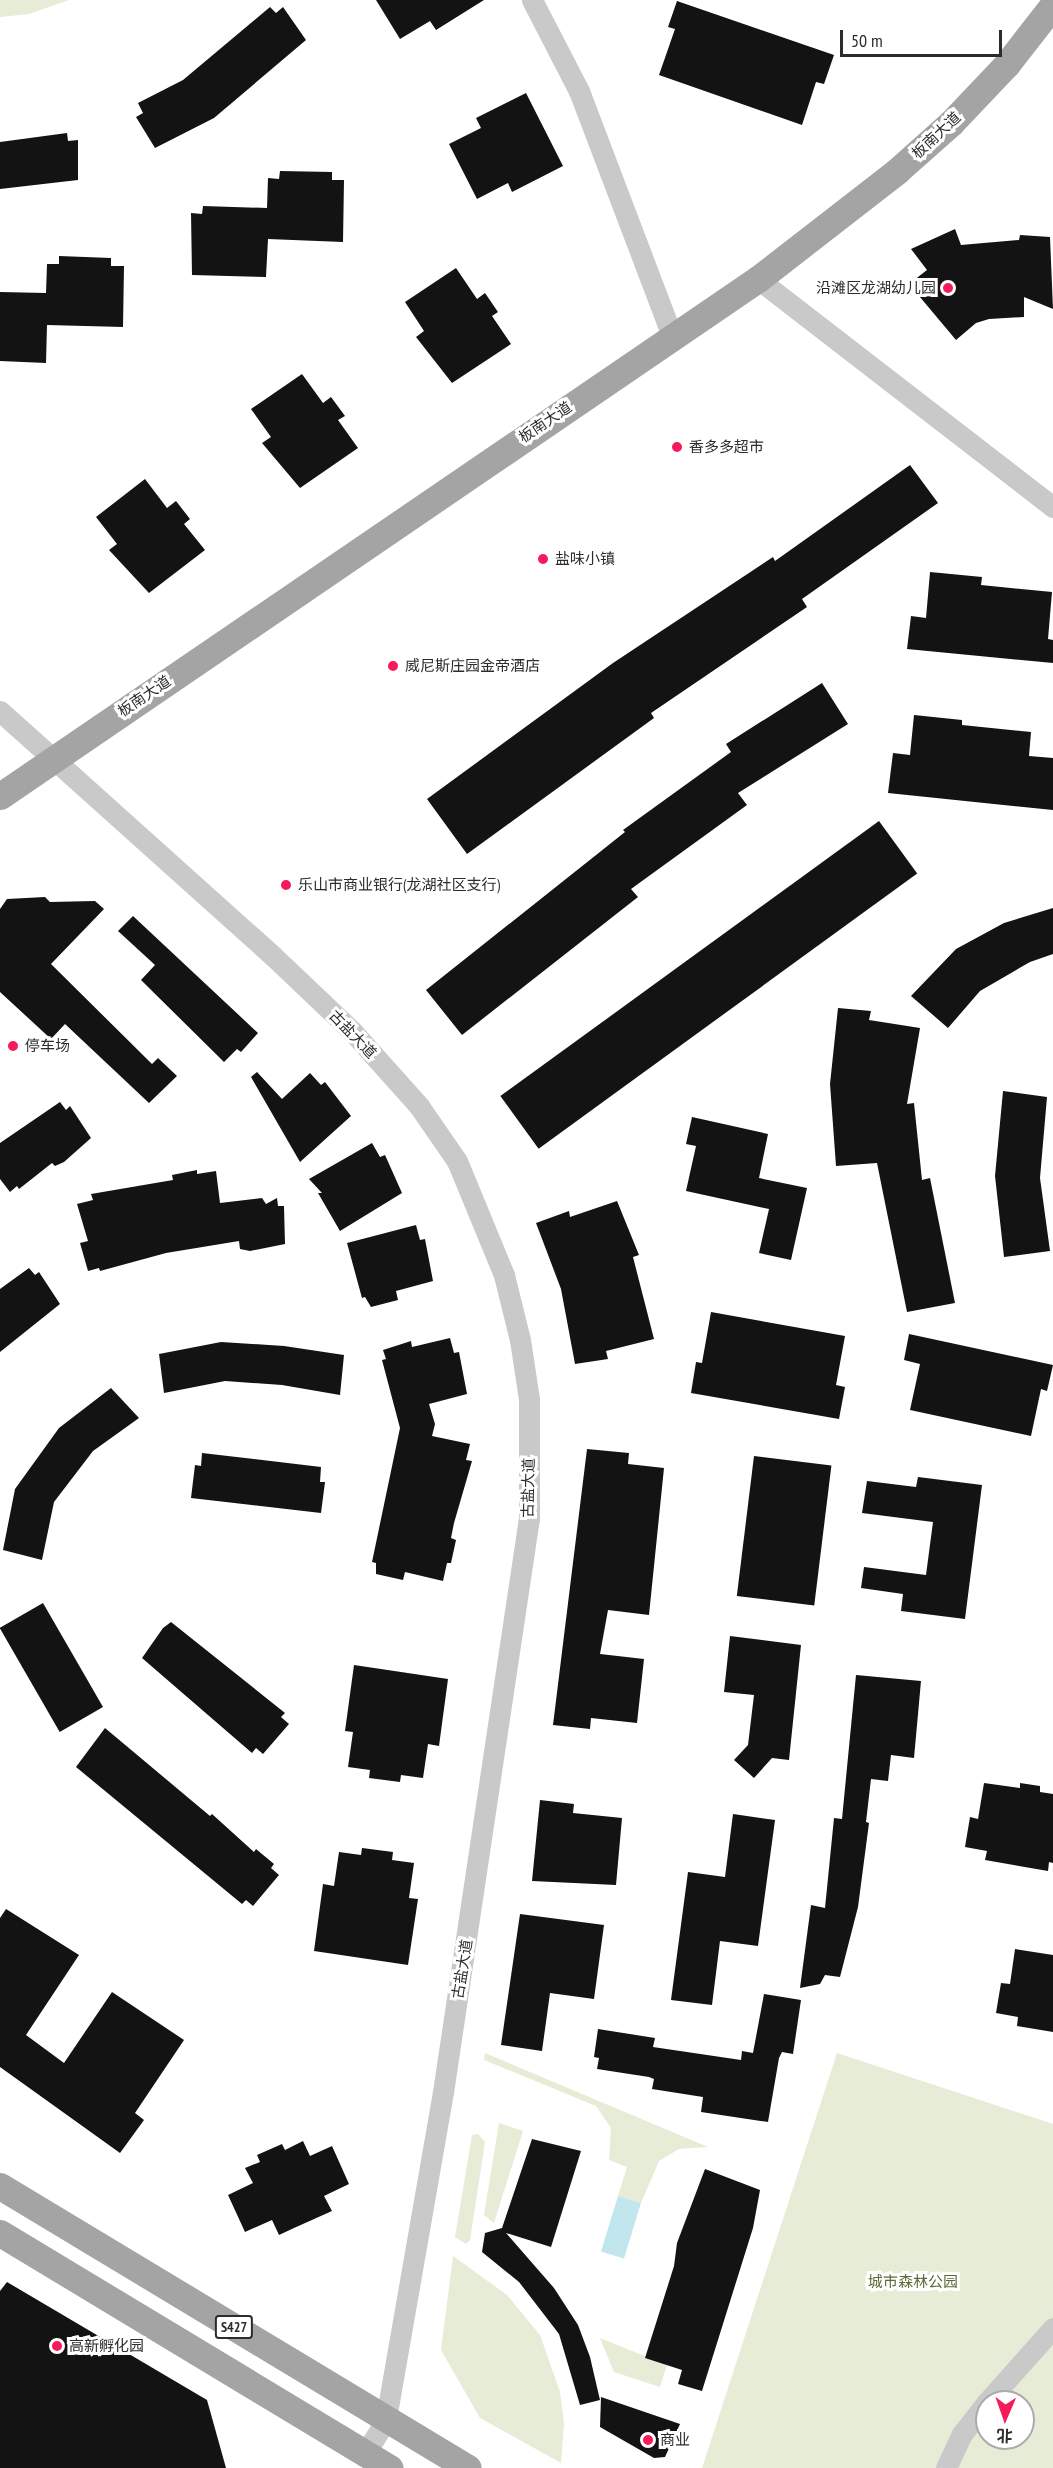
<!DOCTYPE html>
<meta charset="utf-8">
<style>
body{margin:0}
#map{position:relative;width:1053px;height:2468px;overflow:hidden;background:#fff;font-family:"PT Sans Narrow","Noto Sans SC",sans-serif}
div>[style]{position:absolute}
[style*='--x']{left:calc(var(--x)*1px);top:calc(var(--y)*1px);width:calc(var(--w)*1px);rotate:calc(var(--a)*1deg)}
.green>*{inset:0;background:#e7ecd7}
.water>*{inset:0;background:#c1e6ee;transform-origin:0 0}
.building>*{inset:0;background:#131313;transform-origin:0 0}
.minor>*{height:21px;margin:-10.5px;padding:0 10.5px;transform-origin:10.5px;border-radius:10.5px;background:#c9c9c9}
.major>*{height:27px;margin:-13.5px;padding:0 13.5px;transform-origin:13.5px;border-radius:13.5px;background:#a4a4a4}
.dots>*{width:16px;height:16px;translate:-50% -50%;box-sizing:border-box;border:3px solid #fff;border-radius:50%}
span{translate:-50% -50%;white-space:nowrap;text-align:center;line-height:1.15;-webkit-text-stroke:6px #fff;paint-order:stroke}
.shield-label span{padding:2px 4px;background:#fff;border:2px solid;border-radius:4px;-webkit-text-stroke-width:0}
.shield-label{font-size:14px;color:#2c2c2c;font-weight:700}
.street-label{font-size:15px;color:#2c2c2c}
.poi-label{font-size:15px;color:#2c2c2c}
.right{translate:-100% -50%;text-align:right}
.left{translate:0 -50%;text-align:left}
.park-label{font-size:15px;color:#5a6b36}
.north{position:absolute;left:975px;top:2390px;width:60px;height:60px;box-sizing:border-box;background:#fff;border:2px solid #ababab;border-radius:50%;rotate:182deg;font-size:16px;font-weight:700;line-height:24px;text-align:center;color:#2c2c2c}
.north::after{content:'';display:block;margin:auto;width:21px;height:27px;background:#f51b5a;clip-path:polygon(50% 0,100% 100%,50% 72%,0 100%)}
.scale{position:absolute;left:840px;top:30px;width:162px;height:27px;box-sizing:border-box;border:3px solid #2c2c2c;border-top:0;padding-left:8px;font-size:18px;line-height:21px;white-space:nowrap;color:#2c2c2c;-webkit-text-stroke:4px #fff;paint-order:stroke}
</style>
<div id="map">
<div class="green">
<i style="clip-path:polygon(0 0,69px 0,29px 14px,0 17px)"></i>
<i style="clip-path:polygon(485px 2053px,708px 2147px,679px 2149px,659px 2161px,641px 2203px,618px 2196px,627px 2167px,609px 2160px,611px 2128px,596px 2106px,484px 2060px)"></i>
<i style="clip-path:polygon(evenodd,837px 2053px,1053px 2124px,1053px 2468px,702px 2468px,837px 2053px,987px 2402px,1023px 2402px,1023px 2438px,987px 2438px,987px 2402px)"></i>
<i style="clip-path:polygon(499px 2123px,523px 2131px,494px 2223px,484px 2215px)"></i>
<i style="clip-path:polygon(478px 2134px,485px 2142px,470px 2240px,466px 2244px,455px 2237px,472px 2135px)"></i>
<i style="clip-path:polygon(453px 2256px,507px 2295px,540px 2335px,560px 2392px,564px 2424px,561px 2463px,480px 2418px,441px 2350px)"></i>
<i style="clip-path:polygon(600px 2338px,667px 2365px,660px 2387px,614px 2372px)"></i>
</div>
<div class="water">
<i style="left:618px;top:2196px;width:24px;height:58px;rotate:17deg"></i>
</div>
<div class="building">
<i style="clip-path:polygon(376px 0,484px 0,436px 30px,430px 21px,400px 39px)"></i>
<i style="clip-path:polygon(677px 1px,834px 55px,824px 84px,816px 82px,802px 125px,659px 75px,675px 29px,668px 27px)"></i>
<i style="clip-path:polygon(270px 7px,276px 13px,283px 7px,306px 40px,214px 118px,155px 148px,136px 117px,143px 113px,138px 103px,183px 80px)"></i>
<i style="clip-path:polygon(526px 93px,563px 166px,512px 192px,508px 183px,477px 199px,449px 144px,481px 128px,476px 118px)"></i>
<i style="clip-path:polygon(67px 133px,68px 141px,78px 140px,78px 180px,0 189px,0 142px)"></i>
<i style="clip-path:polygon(280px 171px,332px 172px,332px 180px,344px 180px,343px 242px,268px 239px,266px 277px,192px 275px,191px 213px,202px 214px,203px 206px,267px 208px,268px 178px,279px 179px)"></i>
<i style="clip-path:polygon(955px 229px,961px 245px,1019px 240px,1020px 235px,1050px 237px,1053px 309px,1024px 297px,1024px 317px,989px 319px,976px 323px,956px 340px,909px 284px,927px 270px,911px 249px)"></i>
<i style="clip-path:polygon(59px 256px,111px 258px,111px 266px,124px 266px,123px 327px,47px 325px,46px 363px,0 361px,0 292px,46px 293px,47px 264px,59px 264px)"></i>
<i style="clip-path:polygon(456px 268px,477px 299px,485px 293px,498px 312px,492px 316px,511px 344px,452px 383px,416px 337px,424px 331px,405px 302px)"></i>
<i style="clip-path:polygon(302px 374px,323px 403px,331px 397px,345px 416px,338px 420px,358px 448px,300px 488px,262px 443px,271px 437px,251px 409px)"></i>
<i style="clip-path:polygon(910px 465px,938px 503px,802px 599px,807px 607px,651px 713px,654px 718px,467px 854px,427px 799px,613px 663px,773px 557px,775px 561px)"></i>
<i style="clip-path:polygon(145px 479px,167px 508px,176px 501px,190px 519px,184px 524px,205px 550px,149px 593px,109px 550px,117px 544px,96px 517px)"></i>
<i style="clip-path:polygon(930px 572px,982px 577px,981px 585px,1052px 592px,1048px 639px,1053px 640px,1053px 663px,907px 649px,911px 616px,926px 618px)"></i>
<i style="clip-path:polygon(822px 683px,848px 724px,738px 793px,747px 805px,631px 889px,638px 897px,462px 1035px,426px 990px,625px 832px,623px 830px,731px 752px,726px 744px)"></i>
<i style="clip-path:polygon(914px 715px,962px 720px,962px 725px,1031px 732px,1029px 756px,1053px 758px,1053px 810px,888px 793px,893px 753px,910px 755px)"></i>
<i style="left:879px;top:821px;width:65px;height:468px;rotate:54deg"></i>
<i style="clip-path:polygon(45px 897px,50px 902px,95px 901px,104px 909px,51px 964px,152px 1064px,158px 1058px,177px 1076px,149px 1103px,65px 1024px,51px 1039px,0 992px,0 909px,7px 899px)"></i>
<i style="clip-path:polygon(1053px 908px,1053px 954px,1030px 962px,980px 991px,948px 1028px,911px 996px,956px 949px,1004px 923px)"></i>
<i style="clip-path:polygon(133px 916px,258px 1033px,241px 1052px,237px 1049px,224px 1062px,141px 980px,155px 965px,118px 931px)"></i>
<i style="clip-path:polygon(838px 1008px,871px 1011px,869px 1020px,920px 1028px,907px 1104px,914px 1103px,922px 1180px,930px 1178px,955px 1303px,907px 1312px,877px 1163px,836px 1166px,830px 1084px)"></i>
<i style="clip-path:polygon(257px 1072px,282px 1099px,310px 1073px,321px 1085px,325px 1082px,351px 1116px,300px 1162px,251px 1077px)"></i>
<i style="clip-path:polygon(1003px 1091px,1047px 1097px,1040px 1178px,1050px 1251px,1004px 1257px,995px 1176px)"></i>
<i style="clip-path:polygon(60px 1102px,66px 1110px,70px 1106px,91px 1138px,64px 1162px,55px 1166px,52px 1163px,19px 1189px,17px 1186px,10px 1192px,0 1179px,0 1143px)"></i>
<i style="clip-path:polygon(692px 1117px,768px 1134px,759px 1178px,807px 1188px,791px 1260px,759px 1253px,769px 1209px,686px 1191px,696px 1146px,686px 1144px)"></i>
<i style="clip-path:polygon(372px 1143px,380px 1157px,385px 1155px,402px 1193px,340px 1231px,318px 1193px,322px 1193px,309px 1179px)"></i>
<i style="clip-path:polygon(197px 1170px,197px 1174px,216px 1171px,220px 1203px,262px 1198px,266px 1204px,277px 1198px,278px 1206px,284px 1206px,285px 1244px,250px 1251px,240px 1249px,239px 1241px,166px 1253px,100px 1271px,99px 1268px,88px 1271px,80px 1243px,88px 1241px,77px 1204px,93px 1200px,91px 1194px,173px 1180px,172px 1175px)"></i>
<i style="clip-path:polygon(617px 1201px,639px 1255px,633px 1257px,654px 1339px,606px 1351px,608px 1359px,575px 1364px,561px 1289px,536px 1223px,569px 1211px,570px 1217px)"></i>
<i style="clip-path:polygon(416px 1225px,420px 1240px,425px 1239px,433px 1281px,396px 1291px,398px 1300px,371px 1307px,365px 1297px,362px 1298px,347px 1243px)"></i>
<i style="clip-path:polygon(29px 1268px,35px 1275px,39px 1272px,60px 1304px,0 1352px,0 1289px)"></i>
<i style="clip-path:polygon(711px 1312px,845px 1336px,836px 1385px,845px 1387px,839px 1419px,691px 1393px,696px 1362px,702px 1363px)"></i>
<i style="clip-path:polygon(909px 1334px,1053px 1365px,1047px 1391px,1041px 1389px,1031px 1436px,910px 1410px,920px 1364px,904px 1360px)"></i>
<i style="clip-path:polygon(450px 1338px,454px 1353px,459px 1352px,467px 1394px,429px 1404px,435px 1424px,432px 1436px,470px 1444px,466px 1460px,472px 1461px,454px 1523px,451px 1538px,456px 1540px,451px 1563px,447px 1563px,443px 1581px,405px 1572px,403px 1580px,376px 1574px,376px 1563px,372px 1562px,400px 1428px,382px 1360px,386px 1359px,383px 1350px,411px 1341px,412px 1347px)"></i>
<i style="clip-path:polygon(221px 1342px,284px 1346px,344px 1355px,340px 1395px,282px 1385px,225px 1381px,164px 1393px,159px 1354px)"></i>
<i style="clip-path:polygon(111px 1388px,139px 1418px,93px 1451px,54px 1502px,42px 1560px,3px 1550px,15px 1489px,59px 1428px)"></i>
<i style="clip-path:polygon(587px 1449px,629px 1453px,628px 1464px,664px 1468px,649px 1615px,608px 1610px,600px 1654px,644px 1659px,637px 1723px,591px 1718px,590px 1729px,553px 1725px)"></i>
<i style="clip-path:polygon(202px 1453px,321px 1467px,320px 1482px,325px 1482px,321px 1513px,191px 1498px,195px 1465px,201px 1466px)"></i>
<i style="left:754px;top:1456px;width:78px;height:141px;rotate:7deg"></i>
<i style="clip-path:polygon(918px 1477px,982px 1485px,965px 1619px,901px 1611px,903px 1594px,861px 1588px,864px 1567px,926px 1575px,933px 1522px,862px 1513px,867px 1481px,916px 1487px)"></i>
<i style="left:43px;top:1603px;width:120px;height:50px;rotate:60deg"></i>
<i style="clip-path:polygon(171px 1622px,285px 1713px,281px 1717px,289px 1724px,263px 1754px,256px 1748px,252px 1753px,142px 1658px,163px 1628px)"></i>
<i style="clip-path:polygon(730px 1636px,801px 1645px,789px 1760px,772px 1758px,754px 1778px,734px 1760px,748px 1745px,754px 1695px,724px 1692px)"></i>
<i style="clip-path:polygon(354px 1665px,448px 1679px,439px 1746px,428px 1744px,423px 1778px,401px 1775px,400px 1782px,369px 1778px,370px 1770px,348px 1767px,353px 1732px,345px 1731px)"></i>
<i style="clip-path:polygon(856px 1675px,921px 1681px,914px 1758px,891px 1755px,888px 1781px,871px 1779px,866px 1822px,869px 1823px,858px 1907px,840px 1977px,825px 1975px,820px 1984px,800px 1988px,811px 1905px,825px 1908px,834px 1818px,842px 1819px)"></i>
<i style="clip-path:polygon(105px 1728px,210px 1816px,212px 1814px,254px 1852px,256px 1849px,274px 1864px,271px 1868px,279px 1875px,253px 1906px,246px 1900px,242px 1904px,76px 1767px)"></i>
<i style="clip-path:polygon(984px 1783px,1020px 1788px,1020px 1783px,1040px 1786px,1040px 1792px,1053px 1794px,1053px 1863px,1049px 1862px,1048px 1871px,985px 1860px,987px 1851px,965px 1847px,970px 1817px,978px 1819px)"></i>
<i style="clip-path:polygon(540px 1800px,574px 1804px,573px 1813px,622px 1818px,616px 1885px,532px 1881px)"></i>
<i style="clip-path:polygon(733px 1814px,775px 1820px,758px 1946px,720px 1941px,712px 2005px,671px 2000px,688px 1872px,725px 1877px)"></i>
<i style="clip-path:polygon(362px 1848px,393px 1852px,392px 1860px,414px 1863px,409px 1898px,418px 1899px,408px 1965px,314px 1951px,323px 1884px,334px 1886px,339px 1852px,361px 1855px)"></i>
<i style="clip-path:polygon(6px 1909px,79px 1955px,26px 2035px,64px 2063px,112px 1992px,184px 2040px,135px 2113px,144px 2120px,120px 2153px,0 2067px,0 1918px)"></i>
<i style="clip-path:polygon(520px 1914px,604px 1925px,594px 1999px,550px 1993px,542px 2051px,501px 2045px)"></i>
<i style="clip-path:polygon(1015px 1949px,1053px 1955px,1053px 2032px,1017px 2026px,1018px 2017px,996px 2013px,1001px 1983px,1010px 1984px)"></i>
<i style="clip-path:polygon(764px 1994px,801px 2000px,793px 2054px,782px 2052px,779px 2058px,768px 2122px,701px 2112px,703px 2097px,652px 2089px,654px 2079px,649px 2077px,597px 2069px,599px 2058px,594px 2057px,598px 2029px,655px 2038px,653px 2047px,741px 2060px,742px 2051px,753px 2053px)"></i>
<i style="clip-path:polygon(532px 2139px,581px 2151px,551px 2247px,506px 2233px,554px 2288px,578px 2325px,590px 2357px,600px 2400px,580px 2405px,559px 2334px,519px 2282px,482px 2252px,485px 2233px,502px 2228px)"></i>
<i style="clip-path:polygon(303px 2141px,310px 2156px,332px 2146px,349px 2184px,324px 2196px,332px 2211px,294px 2228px,279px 2235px,272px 2220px,245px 2232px,228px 2195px,253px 2183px,245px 2168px,260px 2162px,257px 2155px,282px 2144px,285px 2150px)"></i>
<i style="clip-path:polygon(705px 2169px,760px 2190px,753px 2228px,702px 2391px,678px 2384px,682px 2370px,645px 2358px,674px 2266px,677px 2243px)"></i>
<i style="clip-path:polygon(7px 2282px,207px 2400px,226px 2468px,0 2468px,0 2291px)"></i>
<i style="clip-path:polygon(601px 2397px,680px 2424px,665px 2457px,654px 2458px,600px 2427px)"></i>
</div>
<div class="minor">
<i style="--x:532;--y:0;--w:102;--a:62.7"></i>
<i style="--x:579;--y:91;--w:262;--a:69.2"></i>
<i style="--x:758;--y:279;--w:373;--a:37.7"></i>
<i style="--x:0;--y:711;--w:367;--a:41.9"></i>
<i style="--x:273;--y:956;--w:109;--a:43.5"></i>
<i style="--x:352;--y:1031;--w:101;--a:48.2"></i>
<i style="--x:419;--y:1106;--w:67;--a:55.4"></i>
<i style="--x:457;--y:1161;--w:123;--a:67.6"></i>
<i style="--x:504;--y:1275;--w:67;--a:76.2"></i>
<i style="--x:520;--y:1340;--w:60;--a:81.3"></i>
<i style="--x:529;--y:1399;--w:119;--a:90"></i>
<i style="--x:529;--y:1518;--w:580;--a:98.52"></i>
<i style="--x:443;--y:2092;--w:333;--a:99.9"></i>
<i style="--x:386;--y:2420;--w:40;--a:122"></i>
<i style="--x:987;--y:2402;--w:99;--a:-48.3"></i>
<i style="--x:946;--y:2468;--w:38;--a:-65"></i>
<i style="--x:962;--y:2434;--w:41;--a:-52"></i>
</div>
<div class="major">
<i style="--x:0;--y:796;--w:918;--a:-34.3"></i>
<i style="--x:758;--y:279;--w:176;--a:-37.8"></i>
<i style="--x:897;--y:171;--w:72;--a:-41.6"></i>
<i style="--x:951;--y:123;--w:81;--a:-46.5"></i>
<i style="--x:1007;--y:64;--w:75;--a:-52.1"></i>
<i style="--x:0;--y:2186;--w:546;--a:31.07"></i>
<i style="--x:0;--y:2233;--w:455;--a:31.1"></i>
</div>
<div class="dots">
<i style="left:948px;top:288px;background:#f51b5a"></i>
<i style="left:677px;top:447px;background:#f51b5a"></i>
<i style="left:543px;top:559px;background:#f51b5a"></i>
<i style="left:393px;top:666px;background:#f51b5a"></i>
<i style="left:286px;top:885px;background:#f51b5a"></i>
<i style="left:13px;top:1046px;background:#f51b5a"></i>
<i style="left:57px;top:2346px;background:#f51b5a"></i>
<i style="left:648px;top:2440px;background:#f51b5a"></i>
</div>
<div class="shield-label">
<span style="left:234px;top:2327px">S427</span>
</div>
<div class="street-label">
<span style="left:936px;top:135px;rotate:-43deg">板南大道</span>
<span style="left:545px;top:422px;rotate:-34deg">板南大道</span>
<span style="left:144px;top:696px;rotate:-34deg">板南大道</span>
<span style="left:353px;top:1034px;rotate:46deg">古盐大道</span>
<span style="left:528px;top:1488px;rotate:-89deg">古盐大道</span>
<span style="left:462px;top:1969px;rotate:-81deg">古盐大道</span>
</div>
<div class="poi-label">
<span class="right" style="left:936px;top:288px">沿滩区龙湖幼儿园</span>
<span class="left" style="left:689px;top:447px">香多多超市</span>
<span class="left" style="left:555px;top:559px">盐味小镇</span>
<span class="left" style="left:405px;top:666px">威尼斯庄园金帝酒店</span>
<span class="left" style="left:298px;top:885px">乐山市商业银行(龙湖社区支行)</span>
<span class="left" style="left:25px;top:1046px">停车场</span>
<span class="left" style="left:69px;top:2346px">高新孵化园</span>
<span class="left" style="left:660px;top:2440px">商业</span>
</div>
<div class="park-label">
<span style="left:913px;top:2282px">城市森林公园</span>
</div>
<div class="north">北</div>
<div class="scale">50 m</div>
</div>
